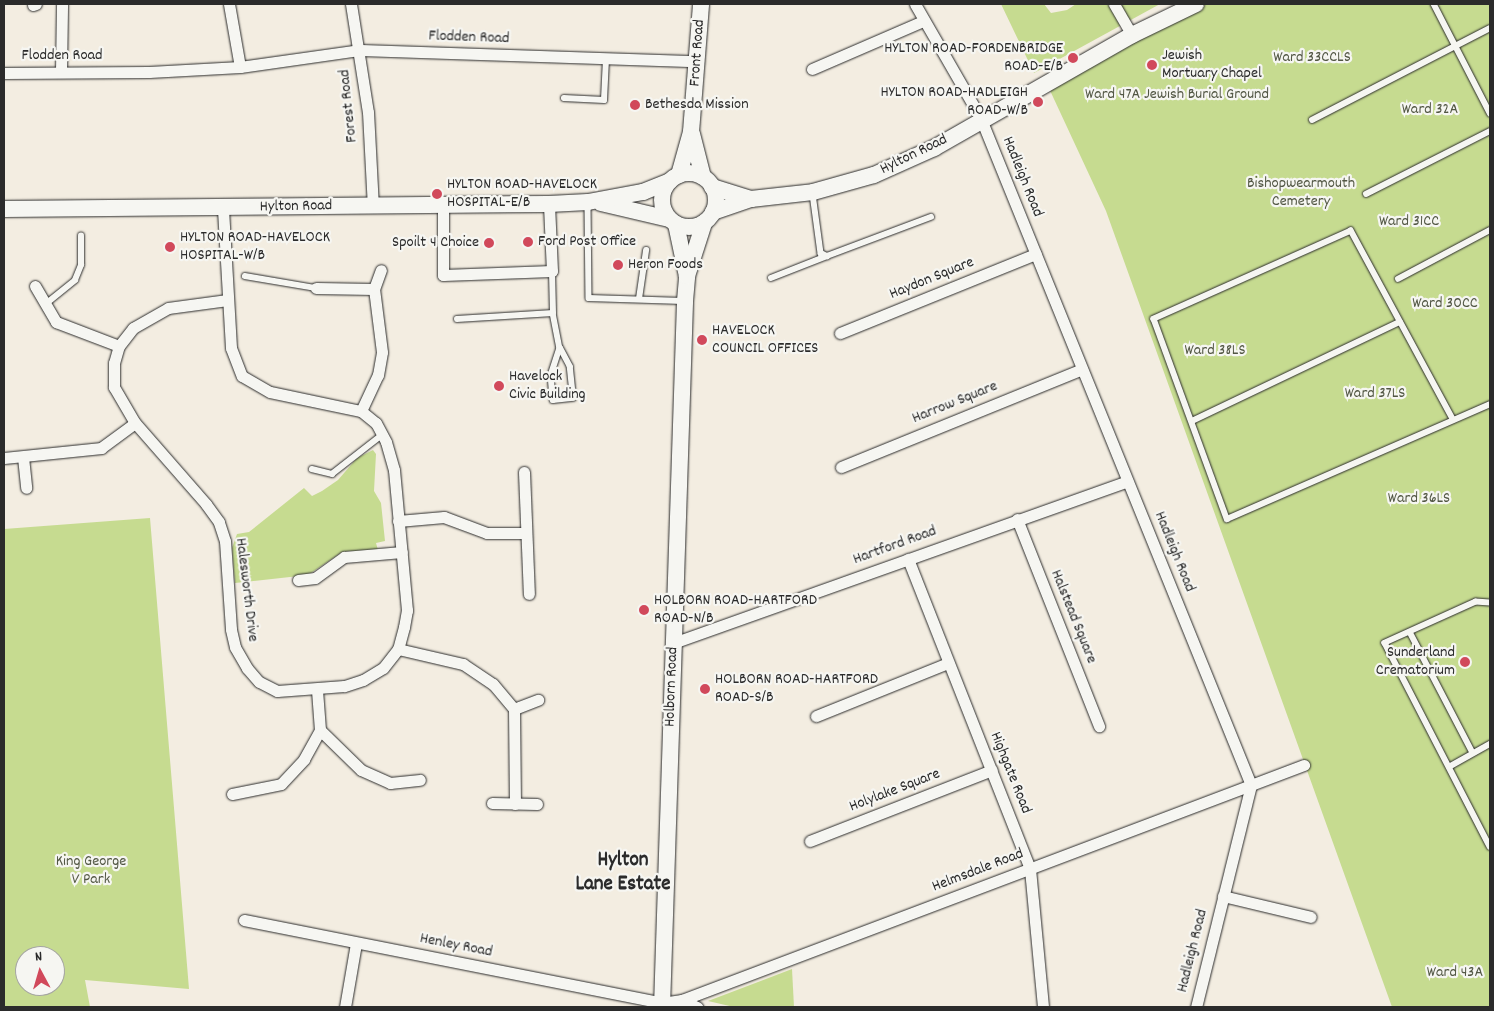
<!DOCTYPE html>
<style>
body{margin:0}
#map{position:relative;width:1494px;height:1011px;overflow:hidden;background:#f3ede1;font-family:Dekko,sans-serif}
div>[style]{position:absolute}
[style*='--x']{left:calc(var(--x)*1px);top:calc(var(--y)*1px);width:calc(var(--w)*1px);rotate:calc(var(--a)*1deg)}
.green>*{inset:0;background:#c6db90}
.roads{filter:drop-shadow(0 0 1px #2b2b2b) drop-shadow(0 0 1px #2b2b2b)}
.lane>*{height:5.5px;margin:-2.75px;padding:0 2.75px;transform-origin:2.75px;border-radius:2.75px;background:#f6f6f2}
.street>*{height:11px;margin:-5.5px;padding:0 5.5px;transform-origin:5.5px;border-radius:5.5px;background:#f6f6f2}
.secondary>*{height:16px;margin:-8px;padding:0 8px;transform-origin:8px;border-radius:8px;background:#f6f6f2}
.secondary>.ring{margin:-8px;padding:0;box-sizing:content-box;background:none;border:16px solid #f6f6f2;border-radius:50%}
.dots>*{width:14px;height:14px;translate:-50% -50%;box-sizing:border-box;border:2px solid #f6f6f2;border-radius:50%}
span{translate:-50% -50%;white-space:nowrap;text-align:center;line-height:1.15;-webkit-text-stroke:4.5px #f6f6f2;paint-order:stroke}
.street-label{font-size:16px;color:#2b2b2b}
.poi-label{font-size:16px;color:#2b2b2b}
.right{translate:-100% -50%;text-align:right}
.left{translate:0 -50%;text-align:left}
.park-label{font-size:16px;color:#525744}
.district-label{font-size:21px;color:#2b2b2b;font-weight:700}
.frame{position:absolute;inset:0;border:5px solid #2b2b2b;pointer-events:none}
.north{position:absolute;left:15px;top:946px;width:50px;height:50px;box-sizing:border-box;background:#f6f6f2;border:1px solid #a5a5a2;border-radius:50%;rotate:354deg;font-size:14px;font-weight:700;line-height:20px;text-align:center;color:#2b2b2b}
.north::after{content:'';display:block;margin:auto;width:18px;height:22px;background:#d1495b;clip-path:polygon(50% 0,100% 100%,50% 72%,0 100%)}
</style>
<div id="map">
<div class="green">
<i style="clip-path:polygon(1001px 4px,1044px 4px,1051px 13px,1067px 10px,1076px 4px,1160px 4px,1034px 73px)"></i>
<i style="clip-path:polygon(1196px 4px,1490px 4px,1490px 1007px,1392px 1007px,1106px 211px,1047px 84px)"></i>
<i style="clip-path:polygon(373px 450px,376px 454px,374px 491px,381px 503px,385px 541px,376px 543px,378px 550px,342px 552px,308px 575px,235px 583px,232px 548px,237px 534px,249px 532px,304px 488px,312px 496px,322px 491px,338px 480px,357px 458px)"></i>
<i style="clip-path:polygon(evenodd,150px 518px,189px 989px,85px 980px,90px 1007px,4px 1007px,4px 529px,150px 518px,25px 956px,55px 956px,55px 986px,25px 986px,25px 956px)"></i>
<i style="clip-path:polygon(792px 969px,794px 1007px,734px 1007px,708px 1001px)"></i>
</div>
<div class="roads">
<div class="lane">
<i style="--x:1434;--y:4;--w:123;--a:62.8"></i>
<i style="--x:564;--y:98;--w:40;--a:2.9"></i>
<i style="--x:604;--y:100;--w:41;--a:-87.2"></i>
<i style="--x:1312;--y:120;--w:200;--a:-27.3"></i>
<i style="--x:813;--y:194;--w:60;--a:82.3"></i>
<i style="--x:821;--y:253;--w:7;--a:27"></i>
<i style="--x:827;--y:256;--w:111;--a:-20.6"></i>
<i style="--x:1366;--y:194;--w:139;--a:-26.9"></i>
<i style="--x:588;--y:204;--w:94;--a:89.4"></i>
<i style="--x:589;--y:298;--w:94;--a:1.8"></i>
<i style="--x:245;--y:276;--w:72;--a:9.6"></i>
<i style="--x:771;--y:278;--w:60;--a:-21.4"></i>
<i style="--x:1398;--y:279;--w:104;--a:-28"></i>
<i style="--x:639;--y:299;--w:49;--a:-81.7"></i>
<i style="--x:47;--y:303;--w:36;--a:-39"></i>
<i style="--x:75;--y:280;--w:16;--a:-68"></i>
<i style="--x:81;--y:265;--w:29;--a:-90"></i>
<i style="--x:553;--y:313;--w:36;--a:79"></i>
<i style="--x:560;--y:348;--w:28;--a:108"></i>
<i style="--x:551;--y:375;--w:25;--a:85"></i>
<i style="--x:553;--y:400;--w:20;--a:-6"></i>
<i style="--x:573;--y:398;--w:31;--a:-96"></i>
<i style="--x:570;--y:367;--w:21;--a:-118"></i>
<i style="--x:457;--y:319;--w:96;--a:-3.6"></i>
<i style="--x:553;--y:313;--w:42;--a:-91.4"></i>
<i style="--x:1453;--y:420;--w:215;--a:-118.4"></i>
<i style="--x:1351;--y:231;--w:216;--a:155.9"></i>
<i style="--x:1154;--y:319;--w:213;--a:69.9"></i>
<i style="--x:1227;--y:519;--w:287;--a:-23.6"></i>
<i style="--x:1192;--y:421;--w:230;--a:-25.5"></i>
<i style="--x:312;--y:469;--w:21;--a:14"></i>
<i style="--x:332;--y:474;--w:63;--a:-38"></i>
<i style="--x:1490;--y:603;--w:14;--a:-176"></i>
<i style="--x:1476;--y:602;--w:100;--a:155.7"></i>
<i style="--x:1385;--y:643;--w:229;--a:62.7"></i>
<i style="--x:1410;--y:632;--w:136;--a:62.5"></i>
<i style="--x:1449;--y:767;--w:47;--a:-29.3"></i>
</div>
<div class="street">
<i style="--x:229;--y:4;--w:64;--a:80.1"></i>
<i style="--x:351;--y:4;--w:109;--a:81.1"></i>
<i style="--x:368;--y:112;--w:94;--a:87"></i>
<i style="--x:915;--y:4;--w:133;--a:60.1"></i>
<i style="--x:981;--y:119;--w:719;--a:67.93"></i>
<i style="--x:1251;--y:785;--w:229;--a:103.9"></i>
<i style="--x:1114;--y:4;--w:36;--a:60"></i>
<i style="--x:33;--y:5;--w:3;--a:-18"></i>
<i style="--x:812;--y:69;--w:121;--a:-23.4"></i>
<i style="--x:61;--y:71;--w:67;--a:-89.1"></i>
<i style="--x:4;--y:73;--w:145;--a:-0.4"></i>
<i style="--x:149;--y:72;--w:91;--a:-3.1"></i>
<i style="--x:240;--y:67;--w:120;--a:-8.1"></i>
<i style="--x:359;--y:50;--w:339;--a:1.9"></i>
<i style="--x:443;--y:206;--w:69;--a:90"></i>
<i style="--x:443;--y:275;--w:109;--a:-2.1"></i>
<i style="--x:552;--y:271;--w:67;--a:-92.6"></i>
<i style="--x:223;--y:209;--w:139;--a:86.7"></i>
<i style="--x:231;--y:348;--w:30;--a:69"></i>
<i style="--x:242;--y:376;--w:32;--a:30"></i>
<i style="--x:270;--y:392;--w:93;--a:11.8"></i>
<i style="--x:361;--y:411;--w:19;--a:39"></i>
<i style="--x:376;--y:423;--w:21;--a:62"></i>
<i style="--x:386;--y:442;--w:29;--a:74"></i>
<i style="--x:394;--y:470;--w:141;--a:84.7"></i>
<i style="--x:407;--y:610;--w:17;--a:100"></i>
<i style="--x:404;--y:627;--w:23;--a:105"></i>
<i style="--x:398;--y:649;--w:24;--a:128"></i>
<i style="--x:383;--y:668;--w:23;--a:149"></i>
<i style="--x:363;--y:680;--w:20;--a:162"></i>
<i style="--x:344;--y:686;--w:67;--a:175.7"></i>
<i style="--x:277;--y:691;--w:20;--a:-153"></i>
<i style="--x:259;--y:682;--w:18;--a:-131"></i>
<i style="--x:247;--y:668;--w:24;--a:-120"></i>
<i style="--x:235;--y:647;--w:18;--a:-103"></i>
<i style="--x:231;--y:629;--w:88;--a:-93.9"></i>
<i style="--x:225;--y:541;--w:20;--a:-108"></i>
<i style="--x:219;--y:522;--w:22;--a:-126"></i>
<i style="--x:206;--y:504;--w:108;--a:-131.2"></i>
<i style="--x:135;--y:423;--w:42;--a:-120.3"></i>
<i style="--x:114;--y:387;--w:24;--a:-90"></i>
<i style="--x:114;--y:363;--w:18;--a:-74"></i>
<i style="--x:119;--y:346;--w:23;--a:-52"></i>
<i style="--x:133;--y:328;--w:40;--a:-29.7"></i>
<i style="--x:168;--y:308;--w:60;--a:-7.7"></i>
<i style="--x:35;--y:286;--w:42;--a:59.7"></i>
<i style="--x:56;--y:322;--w:67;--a:20.9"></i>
<i style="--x:316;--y:288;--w:58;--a:1"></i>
<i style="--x:840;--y:333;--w:211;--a:-22"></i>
<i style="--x:361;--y:411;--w:40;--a:-65"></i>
<i style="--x:378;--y:375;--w:23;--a:-80"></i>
<i style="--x:382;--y:352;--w:64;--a:-97.2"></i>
<i style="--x:374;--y:289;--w:20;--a:-70"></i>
<i style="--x:23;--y:457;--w:31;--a:84"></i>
<i style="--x:4;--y:458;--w:98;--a:-5.9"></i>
<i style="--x:101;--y:448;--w:42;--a:-36.3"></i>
<i style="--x:841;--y:467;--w:260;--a:-22.1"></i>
<i style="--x:524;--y:472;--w:122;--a:87.7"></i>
<i style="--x:1017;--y:519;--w:223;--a:68.4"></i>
<i style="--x:398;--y:521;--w:46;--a:-5"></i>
<i style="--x:444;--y:517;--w:46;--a:20.4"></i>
<i style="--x:487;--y:533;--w:39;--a:0"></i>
<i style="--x:908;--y:559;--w:333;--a:68.5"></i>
<i style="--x:1030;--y:869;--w:139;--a:84.6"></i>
<i style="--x:298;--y:580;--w:17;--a:-7"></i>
<i style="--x:315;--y:578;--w:36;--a:-36"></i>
<i style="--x:344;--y:557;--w:58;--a:-4.9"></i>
<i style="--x:673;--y:643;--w:482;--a:-19.6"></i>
<i style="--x:398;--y:649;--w:67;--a:13"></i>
<i style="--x:463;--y:664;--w:36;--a:34"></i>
<i style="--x:493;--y:684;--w:33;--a:50"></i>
<i style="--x:514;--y:709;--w:95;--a:89.4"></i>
<i style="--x:514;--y:709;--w:26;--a:-21"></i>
<i style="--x:816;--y:716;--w:142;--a:-21.9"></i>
<i style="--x:320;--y:730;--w:57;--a:44.3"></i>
<i style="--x:361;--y:770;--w:32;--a:24"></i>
<i style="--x:390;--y:783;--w:30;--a:-6"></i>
<i style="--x:232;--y:794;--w:50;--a:-11.5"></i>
<i style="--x:281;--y:784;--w:34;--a:-47"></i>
<i style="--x:304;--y:759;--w:33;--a:-61"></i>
<i style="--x:320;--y:730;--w:40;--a:-94.3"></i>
<i style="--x:492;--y:803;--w:45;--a:1.3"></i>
<i style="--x:810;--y:841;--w:195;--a:-21.3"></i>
<i style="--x:1223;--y:896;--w:90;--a:13.4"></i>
<i style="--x:244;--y:920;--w:426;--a:11.2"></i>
<i style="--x:662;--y:1003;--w:20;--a:-9"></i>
<i style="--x:682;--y:1000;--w:665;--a:-20.7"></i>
<i style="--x:682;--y:1000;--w:17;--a:25"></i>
<i style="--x:345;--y:1007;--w:65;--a:-80.2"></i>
</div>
<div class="secondary">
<i style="--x:692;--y:134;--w:44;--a:75.7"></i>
<i class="ring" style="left:662px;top:173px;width:38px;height:38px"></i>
<i style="--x:679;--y:175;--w:45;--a:-74.4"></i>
<i style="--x:691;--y:132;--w:128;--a:-85.5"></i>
<i style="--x:712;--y:187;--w:41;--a:17.1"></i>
<i style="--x:601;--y:203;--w:70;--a:13.2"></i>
<i style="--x:4;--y:209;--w:545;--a:-0.53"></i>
<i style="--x:549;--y:204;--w:39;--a:-3"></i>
<i style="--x:588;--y:202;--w:56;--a:-10.3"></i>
<i style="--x:643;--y:192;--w:29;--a:-22"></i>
<i style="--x:713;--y:212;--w:40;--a:-18.9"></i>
<i style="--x:751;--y:199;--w:62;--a:-6.4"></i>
<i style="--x:813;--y:192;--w:63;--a:-15.6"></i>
<i style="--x:874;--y:175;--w:66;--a:-24.2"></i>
<i style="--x:934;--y:148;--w:228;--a:-29.7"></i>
<i style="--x:1132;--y:35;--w:71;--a:-25.8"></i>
<i style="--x:676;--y:224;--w:53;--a:78.1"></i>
<i style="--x:662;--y:1007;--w:706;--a:-88.13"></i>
<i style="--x:685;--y:301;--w:25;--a:-85"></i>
<i style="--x:687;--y:276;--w:56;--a:-72.2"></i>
</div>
</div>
<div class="dots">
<i style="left:1073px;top:58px;background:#d1495b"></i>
<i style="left:1152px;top:65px;background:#d1495b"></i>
<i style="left:1038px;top:102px;background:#d1495b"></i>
<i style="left:635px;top:105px;background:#d1495b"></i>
<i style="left:437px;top:194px;background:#d1495b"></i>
<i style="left:528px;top:242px;background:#d1495b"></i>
<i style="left:489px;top:243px;background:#d1495b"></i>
<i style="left:170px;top:247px;background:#d1495b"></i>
<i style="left:618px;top:265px;background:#d1495b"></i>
<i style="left:702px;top:340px;background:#d1495b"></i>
<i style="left:499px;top:386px;background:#d1495b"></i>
<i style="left:644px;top:610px;background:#d1495b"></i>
<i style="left:1465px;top:662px;background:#d1495b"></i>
<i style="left:705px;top:689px;background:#d1495b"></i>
</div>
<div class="street-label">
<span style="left:469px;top:38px;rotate:2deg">Flodden Road</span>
<span style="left:698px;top:53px;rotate:-86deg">Front Road</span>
<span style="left:62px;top:56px">Flodden Road</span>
<span style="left:349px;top:106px;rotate:-96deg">Forest Road</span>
<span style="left:914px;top:155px;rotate:-26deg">Hylton Road</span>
<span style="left:1022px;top:177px;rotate:68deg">Hadleigh Road</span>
<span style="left:296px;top:207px;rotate:-1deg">Hylton Road</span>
<span style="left:932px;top:279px;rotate:-22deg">Haydon Square</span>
<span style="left:955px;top:403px;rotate:-22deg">Harrow Square</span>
<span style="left:895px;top:546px;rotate:-20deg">Hartford Road</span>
<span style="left:1174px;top:552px;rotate:68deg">Hadleigh Road</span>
<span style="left:246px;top:590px;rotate:83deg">Halesworth Drive</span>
<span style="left:1073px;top:617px;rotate:68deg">Halstead Square</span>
<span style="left:672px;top:687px;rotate:-88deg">Holborn Road</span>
<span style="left:1010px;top:773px;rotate:68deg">Highgate Road</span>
<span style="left:895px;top:791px;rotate:-21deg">Holylake Square</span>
<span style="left:978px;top:871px;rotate:-21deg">Helmsdale Road</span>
<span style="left:456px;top:946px;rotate:11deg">Henley Road</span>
<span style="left:1193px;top:951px;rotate:-76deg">Hadleigh Road</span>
</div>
<div class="poi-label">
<span class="right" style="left:1063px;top:58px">HYLTON ROAD-FORDENBRIDGE<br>ROAD-E/B</span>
<span class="left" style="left:1162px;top:65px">Jewish<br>Mortuary Chapel</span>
<span class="right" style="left:1028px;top:102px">HYLTON ROAD-HADLEIGH<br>ROAD-W/B</span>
<span class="left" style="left:645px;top:105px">Bethesda Mission</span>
<span class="left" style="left:447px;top:194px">HYLTON ROAD-HAVELOCK<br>HOSPITAL-E/B</span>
<span class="left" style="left:180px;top:247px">HYLTON ROAD-HAVELOCK<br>HOSPITAL-W/B</span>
<span class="left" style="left:538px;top:242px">Ford Post Office</span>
<span class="right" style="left:479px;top:243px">Spoilt 4 Choice</span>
<span class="left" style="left:628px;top:265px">Heron Foods</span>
<span class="left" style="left:712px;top:340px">HAVELOCK<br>COUNCIL OFFICES</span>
<span class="left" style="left:509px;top:386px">Havelock<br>Civic Building</span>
<span class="left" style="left:654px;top:610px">HOLBORN ROAD-HARTFORD<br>ROAD-N/B</span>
<span class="right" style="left:1455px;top:662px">Sunderland<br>Crematorium</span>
<span class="left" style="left:715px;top:689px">HOLBORN ROAD-HARTFORD<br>ROAD-S/B</span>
</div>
<div class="park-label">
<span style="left:1312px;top:58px">Ward 33CCLS</span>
<span style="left:1177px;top:95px">Ward 47A Jewish Burial Ground</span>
<span style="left:1430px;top:110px">Ward 32A</span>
<span style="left:1301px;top:193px">Bishopwearmouth<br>Cemetery</span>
<span style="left:1409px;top:222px">Ward 31CC</span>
<span style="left:1445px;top:304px">Ward 30CC</span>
<span style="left:1215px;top:351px">Ward 38LS</span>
<span style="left:1375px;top:394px">Ward 37LS</span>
<span style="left:1419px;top:499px">Ward 36LS</span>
<span style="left:91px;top:871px">King George<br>V Park</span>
<span style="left:1455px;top:973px">Ward 43A</span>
</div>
<div class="district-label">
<span style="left:623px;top:873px">Hylton<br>Lane Estate</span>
</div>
<div class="frame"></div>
<div class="north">N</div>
</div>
